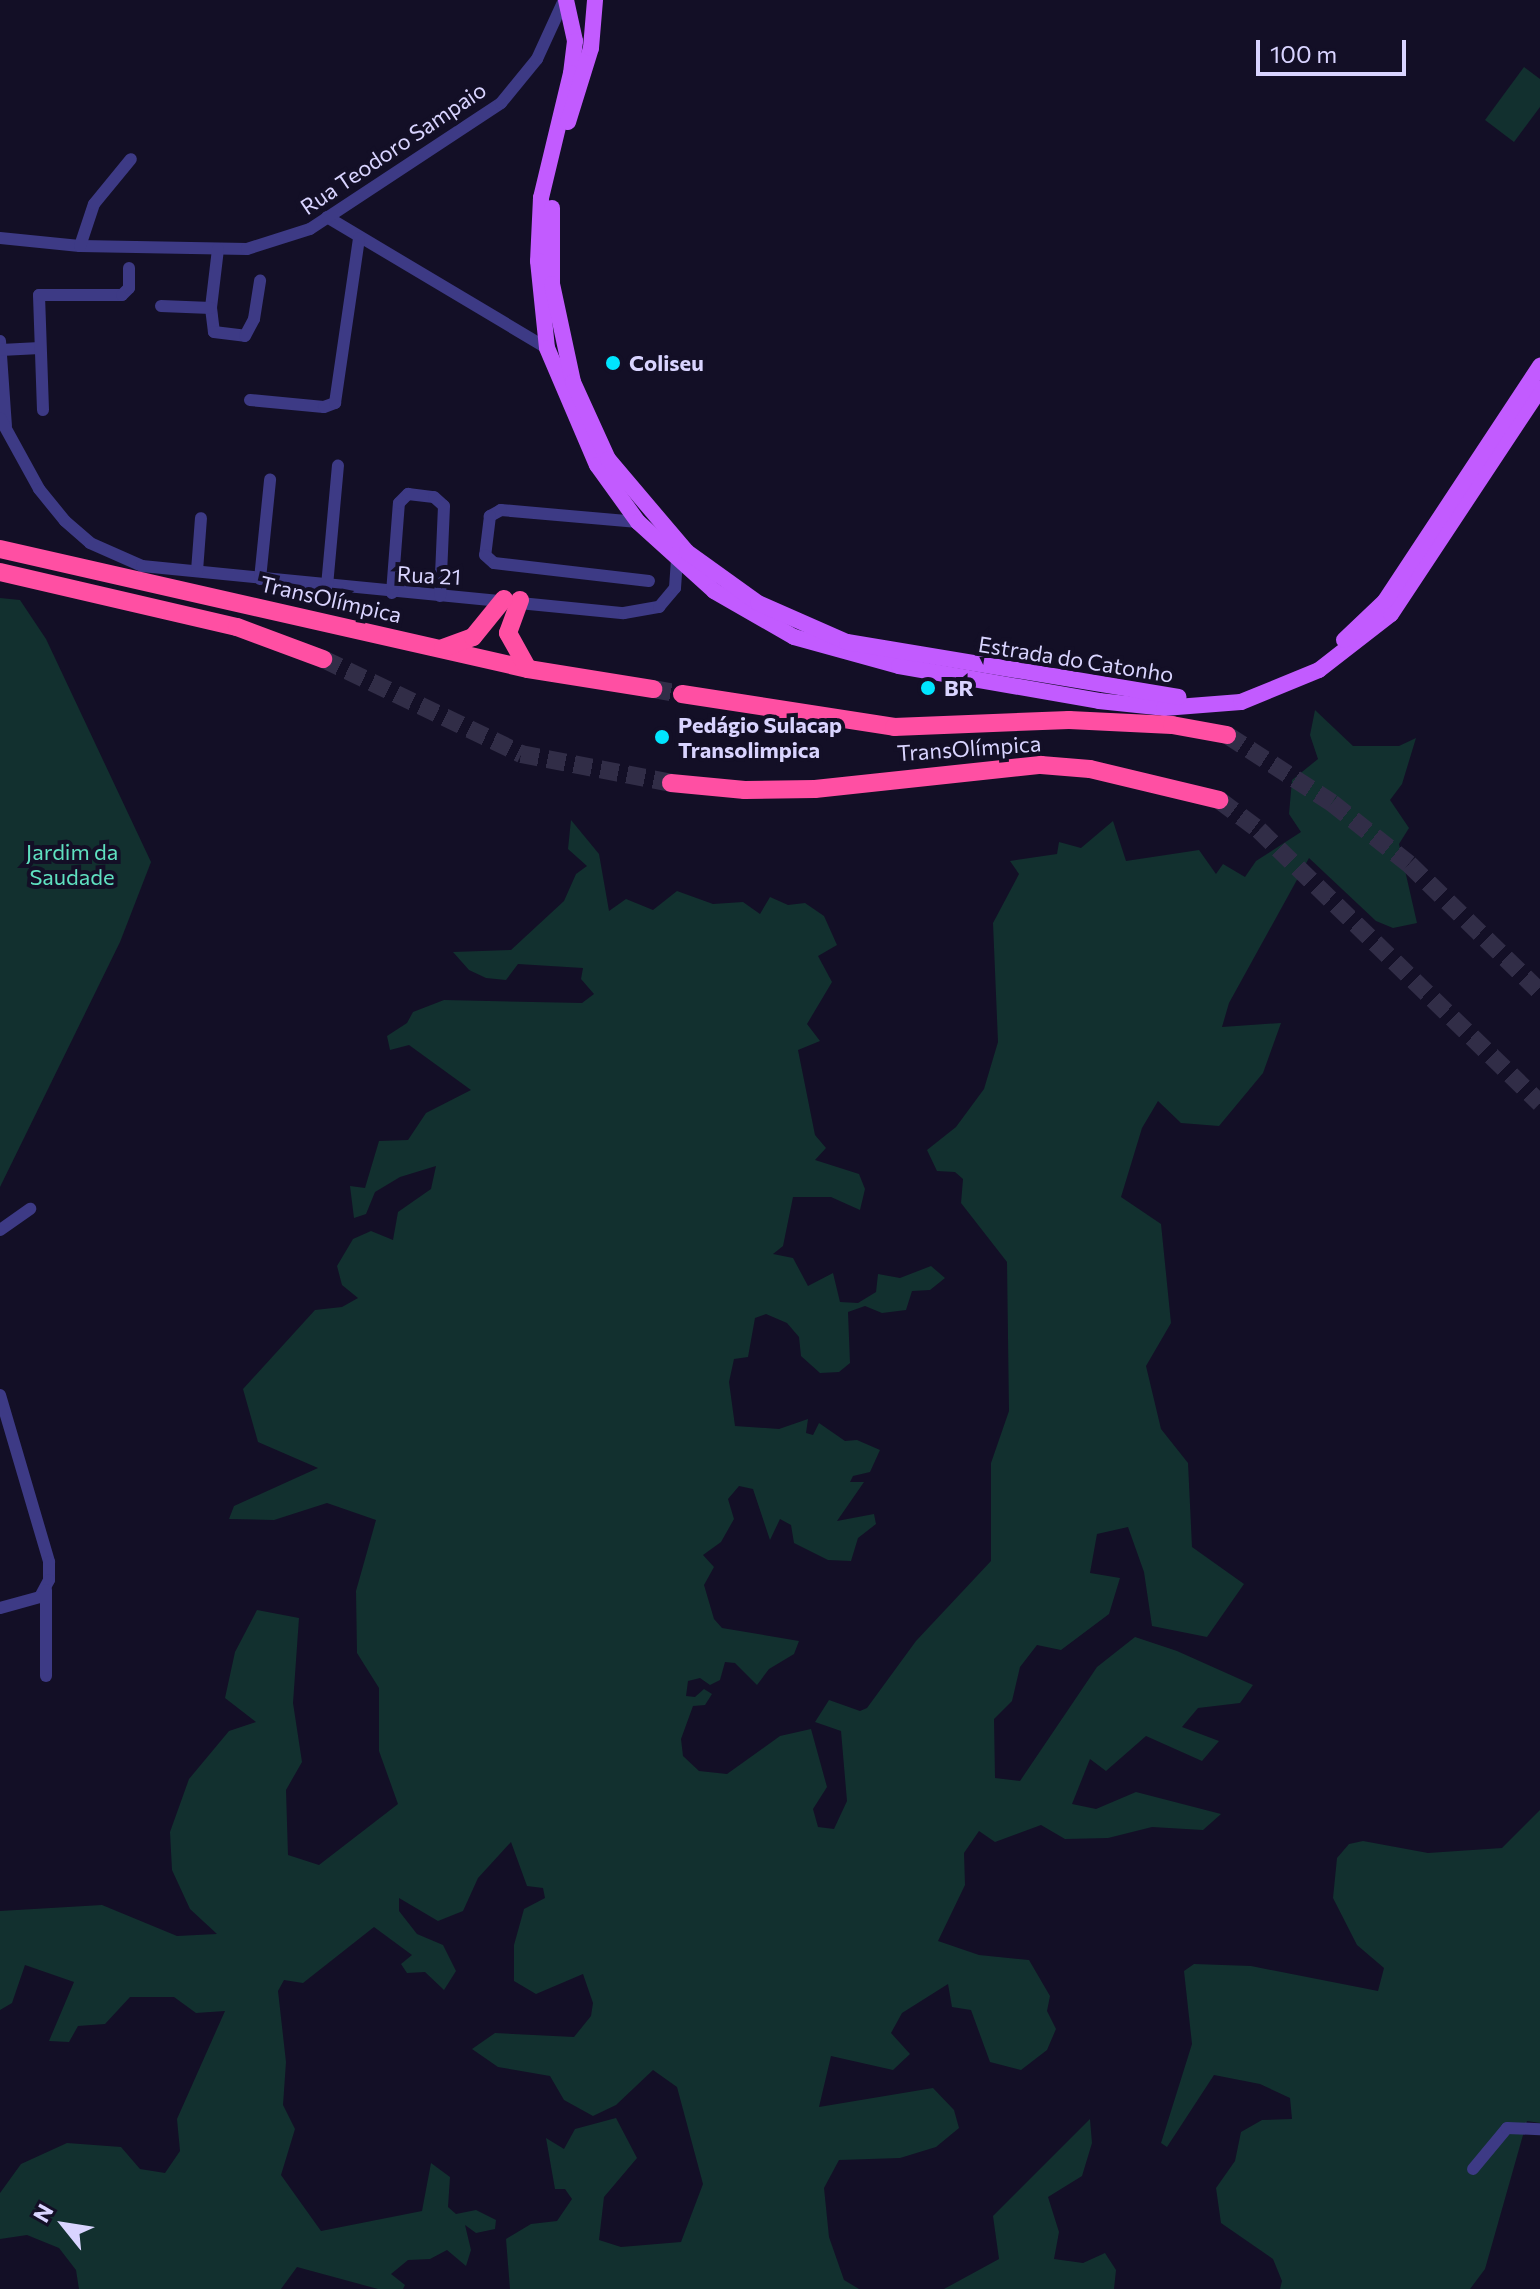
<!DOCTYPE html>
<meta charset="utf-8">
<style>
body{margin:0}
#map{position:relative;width:1540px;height:2289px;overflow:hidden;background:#130f26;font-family:Commissioner,sans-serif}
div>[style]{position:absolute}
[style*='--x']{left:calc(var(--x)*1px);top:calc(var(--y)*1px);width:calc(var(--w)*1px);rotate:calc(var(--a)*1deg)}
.green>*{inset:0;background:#12302f}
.highway-tunnel>*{height:18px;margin-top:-9px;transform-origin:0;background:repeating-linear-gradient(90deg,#312d47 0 18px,transparent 0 27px)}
.minor>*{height:12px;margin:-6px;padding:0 6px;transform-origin:6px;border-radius:6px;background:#3d3a85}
.major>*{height:16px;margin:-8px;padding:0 8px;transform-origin:8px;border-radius:8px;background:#c25bff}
.highway>*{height:18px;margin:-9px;padding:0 9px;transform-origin:9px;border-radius:9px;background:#ff4fa3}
.dots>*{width:22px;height:22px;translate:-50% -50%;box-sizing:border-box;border:4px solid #130f26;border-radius:50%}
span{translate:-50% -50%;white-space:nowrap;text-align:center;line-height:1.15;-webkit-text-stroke:8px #130f26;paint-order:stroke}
.street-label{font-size:22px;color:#d9d4ff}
.poi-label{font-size:22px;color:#d9d4ff;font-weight:700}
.left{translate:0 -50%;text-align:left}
.park-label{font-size:22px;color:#5fe0c0}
.north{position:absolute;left:24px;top:2185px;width:80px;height:80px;-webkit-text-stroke:6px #130f26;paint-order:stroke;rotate:300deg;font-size:22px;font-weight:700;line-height:32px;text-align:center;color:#d9d4ff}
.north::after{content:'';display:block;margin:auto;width:28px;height:36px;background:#d9d4ff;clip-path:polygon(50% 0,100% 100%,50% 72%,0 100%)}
.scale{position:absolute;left:1256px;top:40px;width:150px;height:36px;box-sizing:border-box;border:4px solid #d9d4ff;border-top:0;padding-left:10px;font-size:24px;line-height:28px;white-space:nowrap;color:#d9d4ff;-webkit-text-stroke:6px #130f26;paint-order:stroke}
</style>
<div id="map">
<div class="green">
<i style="clip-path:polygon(1524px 67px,1540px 79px,1540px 107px,1514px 142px,1485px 120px)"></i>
<i style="clip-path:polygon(0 598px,20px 600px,46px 639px,151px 862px,120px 942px,0 1187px)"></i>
<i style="clip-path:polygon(1315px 710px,1353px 746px,1399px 746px,1416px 738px,1402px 784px,1390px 800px,1409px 828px,1399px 844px,1417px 923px,1393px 928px,1376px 921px,1309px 858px,1229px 1003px,1222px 1027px,1281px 1023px,1263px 1073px,1219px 1126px,1181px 1123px,1158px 1101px,1142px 1128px,1121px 1197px,1161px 1224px,1171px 1323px,1146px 1366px,1161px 1429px,1188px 1463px,1192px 1547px,1244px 1584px,1207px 1637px,1152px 1626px,1144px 1572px,1128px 1527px,1097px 1534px,1090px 1573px,1120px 1578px,1109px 1614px,1061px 1650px,1037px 1645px,1020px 1667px,1012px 1701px,994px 1719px,995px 1778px,1020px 1781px,1097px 1667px,1135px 1637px,1177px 1651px,1253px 1685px,1240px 1703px,1198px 1708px,1182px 1727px,1219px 1741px,1202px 1761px,1146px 1736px,1106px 1771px,1090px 1759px,1072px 1804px,1096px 1809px,1136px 1792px,1221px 1814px,1203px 1830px,1152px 1827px,1108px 1838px,1065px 1839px,1041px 1825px,995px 1842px,979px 1831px,964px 1853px,965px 1885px,938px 1941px,979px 1955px,1029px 1960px,1050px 1996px,1047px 2011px,1056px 2029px,1047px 2050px,1021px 2070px,990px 2062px,971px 2010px,952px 2007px,948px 1984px,902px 2013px,891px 2033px,910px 2054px,893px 2070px,831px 2056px,819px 2107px,933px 2088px,954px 2110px,959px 2128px,936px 2147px,900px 2158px,839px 2160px,824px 2188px,829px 2237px,844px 2280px,859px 2289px,510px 2289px,506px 2239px,531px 2224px,557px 2221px,572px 2199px,565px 2189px,555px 2189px,546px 2138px,564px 2149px,575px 2129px,616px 2118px,637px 2158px,604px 2197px,599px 2240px,621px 2247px,681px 2242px,703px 2184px,677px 2087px,653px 2070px,616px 2105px,593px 2116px,564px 2100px,550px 2076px,498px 2067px,472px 2049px,495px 2033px,574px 2037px,591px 2016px,593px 2003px,583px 1974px,536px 1994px,514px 1981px,514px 1945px,524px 1909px,545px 1898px,543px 1888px,527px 1886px,511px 1842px,478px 1878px,463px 1911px,438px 1921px,399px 1898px,399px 1911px,417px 1934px,443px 1945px,456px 1971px,444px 1990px,425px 1972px,407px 1973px,401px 1964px,412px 1955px,374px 1927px,303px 1983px,284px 1980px,278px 1991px,286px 2062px,283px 2105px,295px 2129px,281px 2175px,321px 2231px,422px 2211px,431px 2163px,450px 2177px,448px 2207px,456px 2214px,476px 2210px,496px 2220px,495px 2229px,476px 2233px,465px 2225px,471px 2250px,466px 2266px,447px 2250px,430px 2259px,408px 2260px,391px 2274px,405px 2285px,403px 2289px,378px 2289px,297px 2267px,281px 2289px,79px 2289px,76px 2270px,59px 2248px,27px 2235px,0 2239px,0 2193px,21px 2164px,67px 2143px,121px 2147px,140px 2169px,165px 2173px,180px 2151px,177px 2119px,225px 2011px,196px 2013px,174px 1997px,130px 1997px,105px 2024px,78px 2026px,69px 2042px,49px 2041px,74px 1982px,25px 1965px,12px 2003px,0 2010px,0 1911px,102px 1905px,177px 1936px,217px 1934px,190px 1909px,172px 1870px,170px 1832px,189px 1779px,229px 1731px,256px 1722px,225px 1698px,235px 1652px,257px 1610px,299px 1618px,293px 1703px,302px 1762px,286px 1790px,288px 1855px,319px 1865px,398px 1804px,379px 1751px,379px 1688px,357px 1653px,356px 1591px,376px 1520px,327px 1503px,274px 1520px,229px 1519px,234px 1506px,318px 1468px,258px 1442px,243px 1389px,315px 1310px,342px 1307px,358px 1298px,342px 1285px,337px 1266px,353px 1239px,371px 1231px,393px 1240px,398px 1212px,431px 1189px,436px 1166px,400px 1177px,375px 1192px,366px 1214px,354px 1218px,350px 1186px,365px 1188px,379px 1141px,408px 1140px,426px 1113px,471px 1090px,409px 1045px,390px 1050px,387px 1036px,407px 1023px,413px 1012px,444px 1000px,582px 1003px,594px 994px,581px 979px,583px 968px,518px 964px,506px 980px,486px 978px,469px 970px,453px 952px,511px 950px,564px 901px,576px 874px,587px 866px,568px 849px,571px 820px,599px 854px,609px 911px,626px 899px,653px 910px,677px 891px,713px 904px,743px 902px,760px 914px,770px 897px,788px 905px,805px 903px,824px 916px,837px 945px,818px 956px,832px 982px,807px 1024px,820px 1041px,798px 1050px,815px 1135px,826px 1148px,815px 1160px,859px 1174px,865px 1189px,860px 1210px,831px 1197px,793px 1197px,783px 1246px,773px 1254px,793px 1258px,808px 1286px,833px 1273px,840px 1302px,858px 1303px,876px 1292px,878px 1274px,900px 1278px,931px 1266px,945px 1278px,930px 1290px,912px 1291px,906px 1310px,882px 1313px,865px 1306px,848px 1312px,850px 1363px,839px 1372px,820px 1373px,801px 1356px,799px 1337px,787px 1323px,766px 1314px,755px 1318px,748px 1357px,734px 1359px,729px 1382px,735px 1426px,779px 1429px,808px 1419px,806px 1433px,813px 1435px,819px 1423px,845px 1441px,857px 1440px,880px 1450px,870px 1472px,853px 1476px,850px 1482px,864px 1482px,837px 1521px,874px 1514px,876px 1524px,858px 1538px,851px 1561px,828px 1560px,794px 1543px,791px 1525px,780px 1519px,770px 1540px,753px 1489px,739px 1486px,728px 1499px,734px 1519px,721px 1542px,703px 1555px,714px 1567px,704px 1585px,714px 1619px,722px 1628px,799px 1641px,794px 1654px,769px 1669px,757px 1685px,735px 1663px,725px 1662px,720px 1680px,710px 1685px,700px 1678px,688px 1681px,686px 1696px,695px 1697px,704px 1689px,712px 1694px,705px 1705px,693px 1706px,681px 1739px,683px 1756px,699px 1771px,727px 1774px,780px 1736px,811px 1729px,827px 1787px,813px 1809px,818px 1827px,834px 1829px,847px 1801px,841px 1731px,815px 1722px,829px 1700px,860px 1711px,867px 1708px,916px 1641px,991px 1561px,991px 1463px,1009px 1411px,1007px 1262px,961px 1203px,963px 1179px,955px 1172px,937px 1171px,927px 1150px,956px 1127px,984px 1089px,998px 1042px,993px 923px,1019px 874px,1010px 861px,1057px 854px,1059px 842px,1081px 848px,1113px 821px,1126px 861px,1199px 850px,1216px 874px,1223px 864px,1245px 877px,1256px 861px,1301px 832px,1289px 814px,1292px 780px,1318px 759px,1310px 735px)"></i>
<i style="clip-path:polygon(1540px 1810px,1540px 2123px,1527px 2121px,1485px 2269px,1470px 2289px,1280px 2289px,1282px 2281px,1273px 2259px,1221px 2223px,1216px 2188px,1235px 2161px,1241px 2132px,1262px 2120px,1292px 2119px,1290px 2098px,1260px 2084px,1214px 2075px,1167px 2147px,1161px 2143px,1192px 2044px,1184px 1971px,1194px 1964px,1251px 1966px,1378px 1991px,1384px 1968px,1357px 1945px,1333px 1898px,1337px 1858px,1349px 1844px,1363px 1841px,1428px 1853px,1502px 1848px)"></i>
<i style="clip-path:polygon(1090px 2119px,1092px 2143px,1082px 2176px,1048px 2197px,1059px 2232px,1054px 2259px,1083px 2263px,1105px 2253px,1116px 2270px,1114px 2289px,944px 2289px,999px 2259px,993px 2216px)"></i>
</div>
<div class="highway-tunnel">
<i style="--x:323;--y:659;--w:220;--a:25.6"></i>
<i style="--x:521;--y:754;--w:153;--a:10.9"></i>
<i style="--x:653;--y:689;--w:29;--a:10"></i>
<i style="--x:1227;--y:735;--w:125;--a:32.9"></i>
<i style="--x:1332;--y:803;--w:98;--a:38.4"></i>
<i style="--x:1409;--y:864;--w:183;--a:44.3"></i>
<i style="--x:1219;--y:800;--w:50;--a:36.9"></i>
<i style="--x:1259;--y:830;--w:392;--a:44.2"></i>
</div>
<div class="minor">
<i style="--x:327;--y:217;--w:256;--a:30.8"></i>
<i style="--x:0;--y:238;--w:80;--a:5.7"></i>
<i style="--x:80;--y:246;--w:167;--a:1"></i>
<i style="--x:247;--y:249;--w:66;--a:-17.6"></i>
<i style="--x:310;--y:229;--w:229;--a:-33.4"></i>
<i style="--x:501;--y:103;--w:57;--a:-50.7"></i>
<i style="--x:537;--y:59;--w:65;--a:-65.4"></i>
<i style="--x:80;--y:246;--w:44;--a:-71.6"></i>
<i style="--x:94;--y:204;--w:58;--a:-50.6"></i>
<i style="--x:218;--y:249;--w:59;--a:96.8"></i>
<i style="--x:211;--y:308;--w:24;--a:83"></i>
<i style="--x:214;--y:332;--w:31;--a:7"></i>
<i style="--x:245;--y:336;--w:19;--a:-62"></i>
<i style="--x:254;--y:319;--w:39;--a:-81"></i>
<i style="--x:161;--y:306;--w:50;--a:2.3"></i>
<i style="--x:0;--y:341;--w:85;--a:86"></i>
<i style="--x:1;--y:350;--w:39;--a:-3"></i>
<i style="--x:250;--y:400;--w:74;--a:5.4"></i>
<i style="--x:324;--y:407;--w:12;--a:-20"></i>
<i style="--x:335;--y:403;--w:166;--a:-81.7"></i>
<i style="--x:43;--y:410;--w:115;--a:-92"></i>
<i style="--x:39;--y:295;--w:83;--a:0"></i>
<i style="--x:122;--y:295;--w:10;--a:-45"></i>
<i style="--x:129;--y:288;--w:20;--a:-90"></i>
<i style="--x:0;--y:418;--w:81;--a:61.2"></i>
<i style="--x:39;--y:489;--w:41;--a:50.9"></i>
<i style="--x:65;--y:521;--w:33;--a:41"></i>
<i style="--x:90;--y:543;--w:57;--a:23.9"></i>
<i style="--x:142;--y:566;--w:484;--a:5.6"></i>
<i style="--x:624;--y:613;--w:36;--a:-10"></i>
<i style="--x:659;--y:607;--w:25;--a:-50"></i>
<i style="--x:675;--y:588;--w:29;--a:-86"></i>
<i style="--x:638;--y:522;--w:138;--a:-175"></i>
<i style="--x:501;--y:510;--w:13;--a:151"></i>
<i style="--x:490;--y:516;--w:39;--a:97"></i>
<i style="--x:485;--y:555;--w:12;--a:42"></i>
<i style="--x:494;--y:563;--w:156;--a:6.6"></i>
<i style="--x:197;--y:571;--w:53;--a:-85.7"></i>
<i style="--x:260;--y:579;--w:100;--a:-84.2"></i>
<i style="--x:327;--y:586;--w:121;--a:-84.8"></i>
<i style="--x:392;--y:593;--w:90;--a:-85.6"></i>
<i style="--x:399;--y:503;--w:13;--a:-45"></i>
<i style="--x:408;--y:494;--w:26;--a:7"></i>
<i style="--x:434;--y:497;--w:13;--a:42"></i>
<i style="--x:444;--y:506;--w:90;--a:92.5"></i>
<i style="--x:0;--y:1230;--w:37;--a:-35"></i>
<i style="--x:0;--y:1395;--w:174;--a:73.6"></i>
<i style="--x:49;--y:1562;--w:18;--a:90"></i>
<i style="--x:49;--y:1580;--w:19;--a:118"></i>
<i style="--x:40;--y:1597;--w:41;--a:164.6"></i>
<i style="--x:46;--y:1590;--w:86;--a:90"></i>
<i style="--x:1473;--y:2169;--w:53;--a:-50.3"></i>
<i style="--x:1507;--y:2128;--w:33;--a:2"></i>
</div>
<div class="major">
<i style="--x:566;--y:0;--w:42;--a:77.6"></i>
<i style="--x:575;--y:41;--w:32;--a:97"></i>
<i style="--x:571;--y:73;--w:129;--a:103.5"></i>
<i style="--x:541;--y:198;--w:63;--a:92.7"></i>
<i style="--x:538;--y:261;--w:87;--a:84.1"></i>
<i style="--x:547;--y:348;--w:127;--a:66.9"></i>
<i style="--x:597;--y:465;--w:70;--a:54.3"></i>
<i style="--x:638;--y:522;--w:103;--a:42.2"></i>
<i style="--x:714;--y:591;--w:92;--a:29.9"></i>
<i style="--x:794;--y:637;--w:109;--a:15.4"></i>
<i style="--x:899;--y:666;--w:203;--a:9.9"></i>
<i style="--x:1099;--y:701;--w:65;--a:6.1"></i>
<i style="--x:1164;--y:708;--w:77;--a:-4.5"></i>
<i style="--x:1241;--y:702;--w:84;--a:-22.3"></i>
<i style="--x:1319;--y:670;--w:91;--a:-37.9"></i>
<i style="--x:1391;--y:614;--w:270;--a:-56.5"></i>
<i style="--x:568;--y:122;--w:77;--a:-72.7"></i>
<i style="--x:591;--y:48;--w:48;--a:-85.2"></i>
<i style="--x:552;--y:208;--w:76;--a:90"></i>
<i style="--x:552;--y:284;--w:100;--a:77.9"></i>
<i style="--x:573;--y:382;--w:85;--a:65.6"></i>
<i style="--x:608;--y:459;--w:122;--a:49.7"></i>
<i style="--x:687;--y:552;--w:87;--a:35.7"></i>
<i style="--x:758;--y:603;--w:97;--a:23.7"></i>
<i style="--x:847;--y:642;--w:336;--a:9.4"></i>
<i style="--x:1344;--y:640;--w:57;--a:-43.6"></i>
<i style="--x:1385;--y:601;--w:282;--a:-56.6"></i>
</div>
<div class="highway">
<i style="--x:0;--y:549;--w:541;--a:12.8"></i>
<i style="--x:528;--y:669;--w:127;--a:9.1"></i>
<i style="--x:0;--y:572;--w:243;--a:13.1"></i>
<i style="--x:237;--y:627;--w:92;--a:20.4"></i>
<i style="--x:520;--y:600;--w:35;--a:110"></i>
<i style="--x:508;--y:633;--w:41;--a:60.9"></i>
<i style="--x:443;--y:648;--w:32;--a:-20"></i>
<i style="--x:473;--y:637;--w:49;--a:-50.8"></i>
<i style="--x:682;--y:694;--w:215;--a:8.8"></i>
<i style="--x:894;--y:727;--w:175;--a:-2.3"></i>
<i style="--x:1069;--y:720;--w:103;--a:2.8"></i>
<i style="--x:1172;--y:725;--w:56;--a:10.3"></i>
<i style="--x:671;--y:783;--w:74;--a:5.4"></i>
<i style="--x:745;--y:790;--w:70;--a:-0.8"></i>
<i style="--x:815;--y:789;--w:227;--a:-6.1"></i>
<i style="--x:1041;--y:765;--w:49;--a:4.7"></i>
<i style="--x:1090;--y:769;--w:133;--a:13.5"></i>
</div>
<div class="dots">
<i style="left:613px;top:363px;background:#00e5ff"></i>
<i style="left:928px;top:688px;background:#00e5ff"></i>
<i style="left:662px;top:737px;background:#00e5ff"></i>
</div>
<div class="street-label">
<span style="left:393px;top:148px;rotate:-34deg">Rua Teodoro Sampaio</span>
<span style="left:429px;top:575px;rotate:3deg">Rua 21</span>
<span style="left:331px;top:599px;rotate:13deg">TransOlímpica</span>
<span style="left:1076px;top:659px;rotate:9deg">Estrada do Catonho</span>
<span style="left:969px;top:748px;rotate:-4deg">TransOlímpica</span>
</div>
<div class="poi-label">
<span class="left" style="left:629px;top:363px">Coliseu</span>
<span class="left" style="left:944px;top:688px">BR</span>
<span class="left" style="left:678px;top:737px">Pedágio Sulacap<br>Transolimpica</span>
</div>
<div class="park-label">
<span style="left:72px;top:864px">Jardim da<br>Saudade</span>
</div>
<div class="north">N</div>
<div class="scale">100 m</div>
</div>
